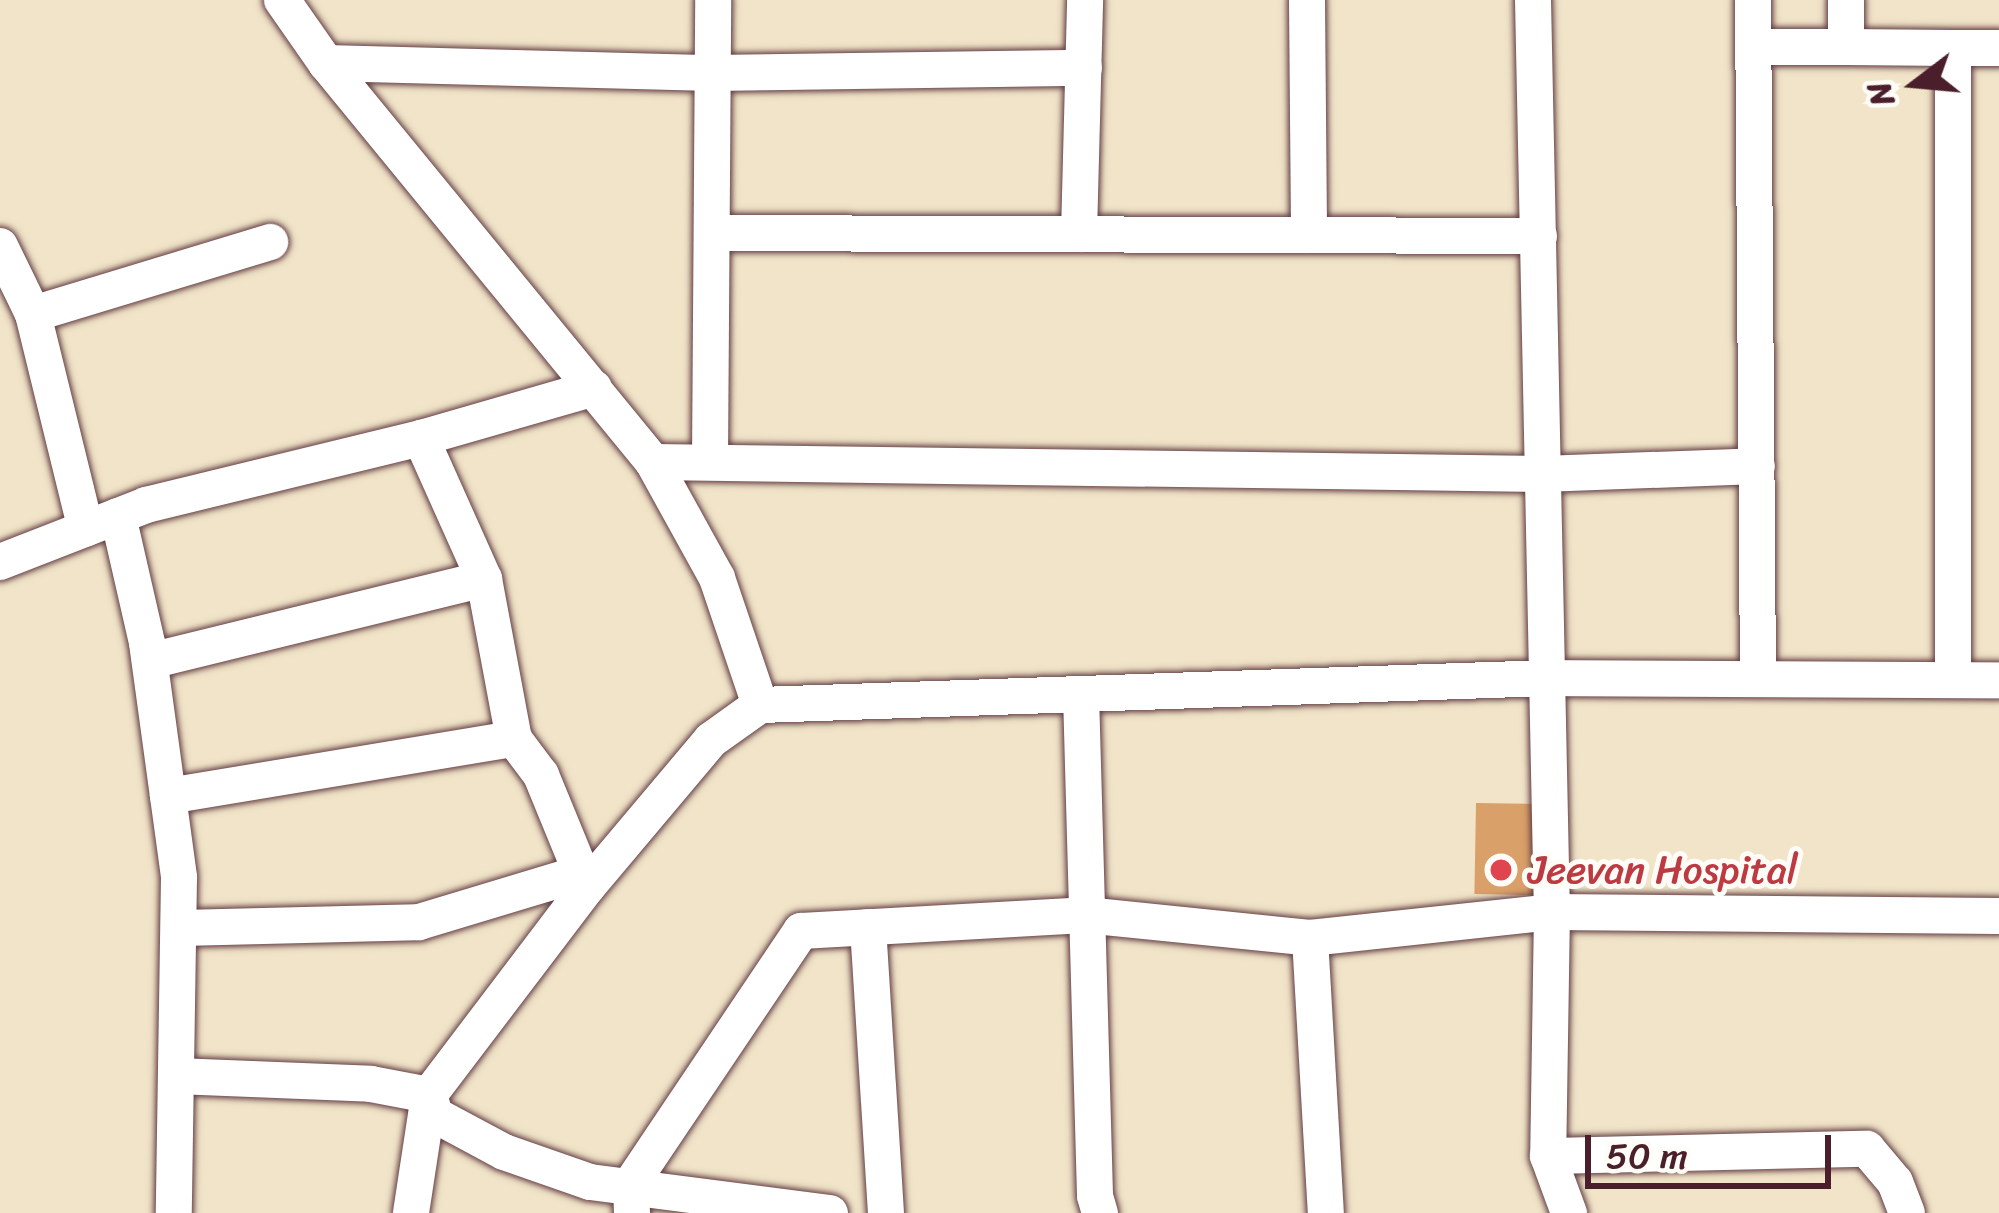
<!DOCTYPE html>
<style>
body{margin:0}
#map{position:relative;width:1999px;height:1213px;overflow:hidden;background:#f1e4c8;font-family:Sriracha,sans-serif}
div>[style]{position:absolute}
[style*='--x']{left:calc(var(--x)*1px);top:calc(var(--y)*1px);width:calc(var(--w)*1px);rotate:calc(var(--a)*1deg)}
.building>*{inset:0;background:#daa069;transform-origin:0 0}
.roads{filter:drop-shadow(0 0 3px #633d43) drop-shadow(0 0 3px #633d43)}
.minor>*{height:36px;margin:-18px;padding:0 18px;transform-origin:18px;border-radius:18px;background:#fff}
.dots>*{width:33px;height:33px;translate:-50% -50%;box-sizing:border-box;border:6px solid #fdfcf7;border-radius:50%}
span{translate:-50% -50%;white-space:nowrap;text-align:center;line-height:1.15;-webkit-text-stroke:10px #fdfcf7;paint-order:stroke}
.health-label{font-size:39px;color:#be3a42}
.left{translate:0 -50%;text-align:left}
.north{position:absolute;left:1855px;top:24px;width:120px;height:120px;-webkit-text-stroke:9px #fdfcf7;paint-order:stroke;rotate:254deg;font-size:33px;font-weight:700;line-height:48px;text-align:center;color:#4a1f2b}
.north::after{content:'';display:block;margin:auto;width:42px;height:54px;background:#4a1f2b;clip-path:polygon(50% 0,100% 100%,50% 72%,0 100%)}
.scale{position:absolute;left:1585px;top:1135px;width:246px;height:54px;box-sizing:border-box;border:6px solid #4a1f2b;border-top:0;padding-left:15px;font-size:36px;line-height:42px;white-space:nowrap;color:#4a1f2b;-webkit-text-stroke:9px #fdfcf7;paint-order:stroke}
</style>
<div id="map">
<div class="building">
<i style="left:1476px;top:803px;width:60px;height:91px;rotate:1deg"></i>
</div>
<div class="roads">
<div class="minor">
<i style="--x:282;--y:0;--w:77;--a:55.1"></i>
<i style="--x:326;--y:63;--w:516;--a:50.66"></i>
<i style="--x:653;--y:462;--w:132;--a:61.1"></i>
<i style="--x:717;--y:578;--w:134;--a:71.3"></i>
<i style="--x:760;--y:705;--w:787;--a:-1.96"></i>
<i style="--x:1547;--y:678;--w:452;--a:0.3"></i>
<i style="--x:1307;--y:0;--w:235;--a:89.5"></i>
<i style="--x:1533;--y:0;--w:912;--a:88.81"></i>
<i style="--x:1552;--y:912;--w:244;--a:90.9"></i>
<i style="--x:1548;--y:1156;--w:61;--a:69.8"></i>
<i style="--x:1753;--y:0;--w:678;--a:89.58"></i>
<i style="--x:1846;--y:0;--w:47;--a:90"></i>
<i style="--x:1846;--y:47;--w:107;--a:0.5"></i>
<i style="--x:1953;--y:48;--w:630;--a:90"></i>
<i style="--x:1754;--y:47;--w:92;--a:0"></i>
<i style="--x:1953;--y:48;--w:46;--a:0"></i>
<i style="--x:326;--y:63;--w:387;--a:1.5"></i>
<i style="--x:713;--y:73;--w:371;--a:-0.8"></i>
<i style="--x:712;--y:233;--w:827;--a:0.21"></i>
<i style="--x:1079;--y:234;--w:234;--a:-88.5"></i>
<i style="--x:0;--y:246;--w:76;--a:64.1"></i>
<i style="--x:33;--y:314;--w:221;--a:76.2"></i>
<i style="--x:33;--y:314;--w:248;--a:-16.9"></i>
<i style="--x:421;--y:438;--w:180;--a:-16.1"></i>
<i style="--x:710;--y:461;--w:461;--a:-89.6"></i>
<i style="--x:653;--y:462;--w:889;--a:0.77"></i>
<i style="--x:1542;--y:474;--w:215;--a:-2.1"></i>
<i style="--x:118;--y:516;--w:130;--a:77.1"></i>
<i style="--x:147;--y:643;--w:237;--a:82.2"></i>
<i style="--x:179;--y:878;--w:335;--a:90.9"></i>
<i style="--x:0;--y:562;--w:157;--a:-21.3"></i>
<i style="--x:146;--y:505;--w:283;--a:-13.7"></i>
<i style="--x:421;--y:438;--w:154;--a:65.9"></i>
<i style="--x:484;--y:579;--w:163;--a:79.4"></i>
<i style="--x:514;--y:739;--w:45;--a:53.1"></i>
<i style="--x:541;--y:775;--w:121;--a:67.7"></i>
<i style="--x:150;--y:661;--w:344;--a:-13.8"></i>
<i style="--x:1081;--y:694;--w:502;--a:88.4"></i>
<i style="--x:1095;--y:1196;--w:18;--a:74"></i>
<i style="--x:760;--y:705;--w:60;--a:144.5"></i>
<i style="--x:711;--y:740;--w:192;--a:130.1"></i>
<i style="--x:587;--y:887;--w:261;--a:127.2"></i>
<i style="--x:429;--y:1095;--w:21;--a:73"></i>
<i style="--x:435;--y:1115;--w:78;--a:28.2"></i>
<i style="--x:504;--y:1152;--w:91;--a:19.2"></i>
<i style="--x:590;--y:1182;--w:242;--a:7.4"></i>
<i style="--x:168;--y:796;--w:351;--a:-9.4"></i>
<i style="--x:868;--y:927;--w:287;--a:86.4"></i>
<i style="--x:179;--y:928;--w:240;--a:-1.4"></i>
<i style="--x:419;--y:922;--w:169;--a:-16.8"></i>
<i style="--x:1310;--y:938;--w:275;--a:86.7"></i>
<i style="--x:176;--y:1076;--w:195;--a:2.3"></i>
<i style="--x:371;--y:1084;--w:59;--a:10.7"></i>
<i style="--x:429;--y:1095;--w:119;--a:98.7"></i>
<i style="--x:1548;--y:1156;--w:319;--a:-1.3"></i>
<i style="--x:1867;--y:1149;--w:43;--a:49.7"></i>
<i style="--x:1895;--y:1182;--w:33;--a:69"></i>
<i style="--x:632;--y:1213;--w:29;--a:-92"></i>
<i style="--x:631;--y:1184;--w:305;--a:-56.1"></i>
<i style="--x:801;--y:931;--w:284;--a:-3.2"></i>
<i style="--x:1085;--y:915;--w:226;--a:5.8"></i>
<i style="--x:1310;--y:938;--w:243;--a:-6.1"></i>
<i style="--x:1552;--y:912;--w:447;--a:0.5"></i>
</div>
</div>
<div class="dots">
<i style="left:1501px;top:870px;background:#e0444e"></i>
</div>
<div class="health-label">
<span class="left" style="left:1528px;top:870px">Jeevan Hospital</span>
</div>
<div class="north">N</div>
<div class="scale">50 m</div>
</div>
